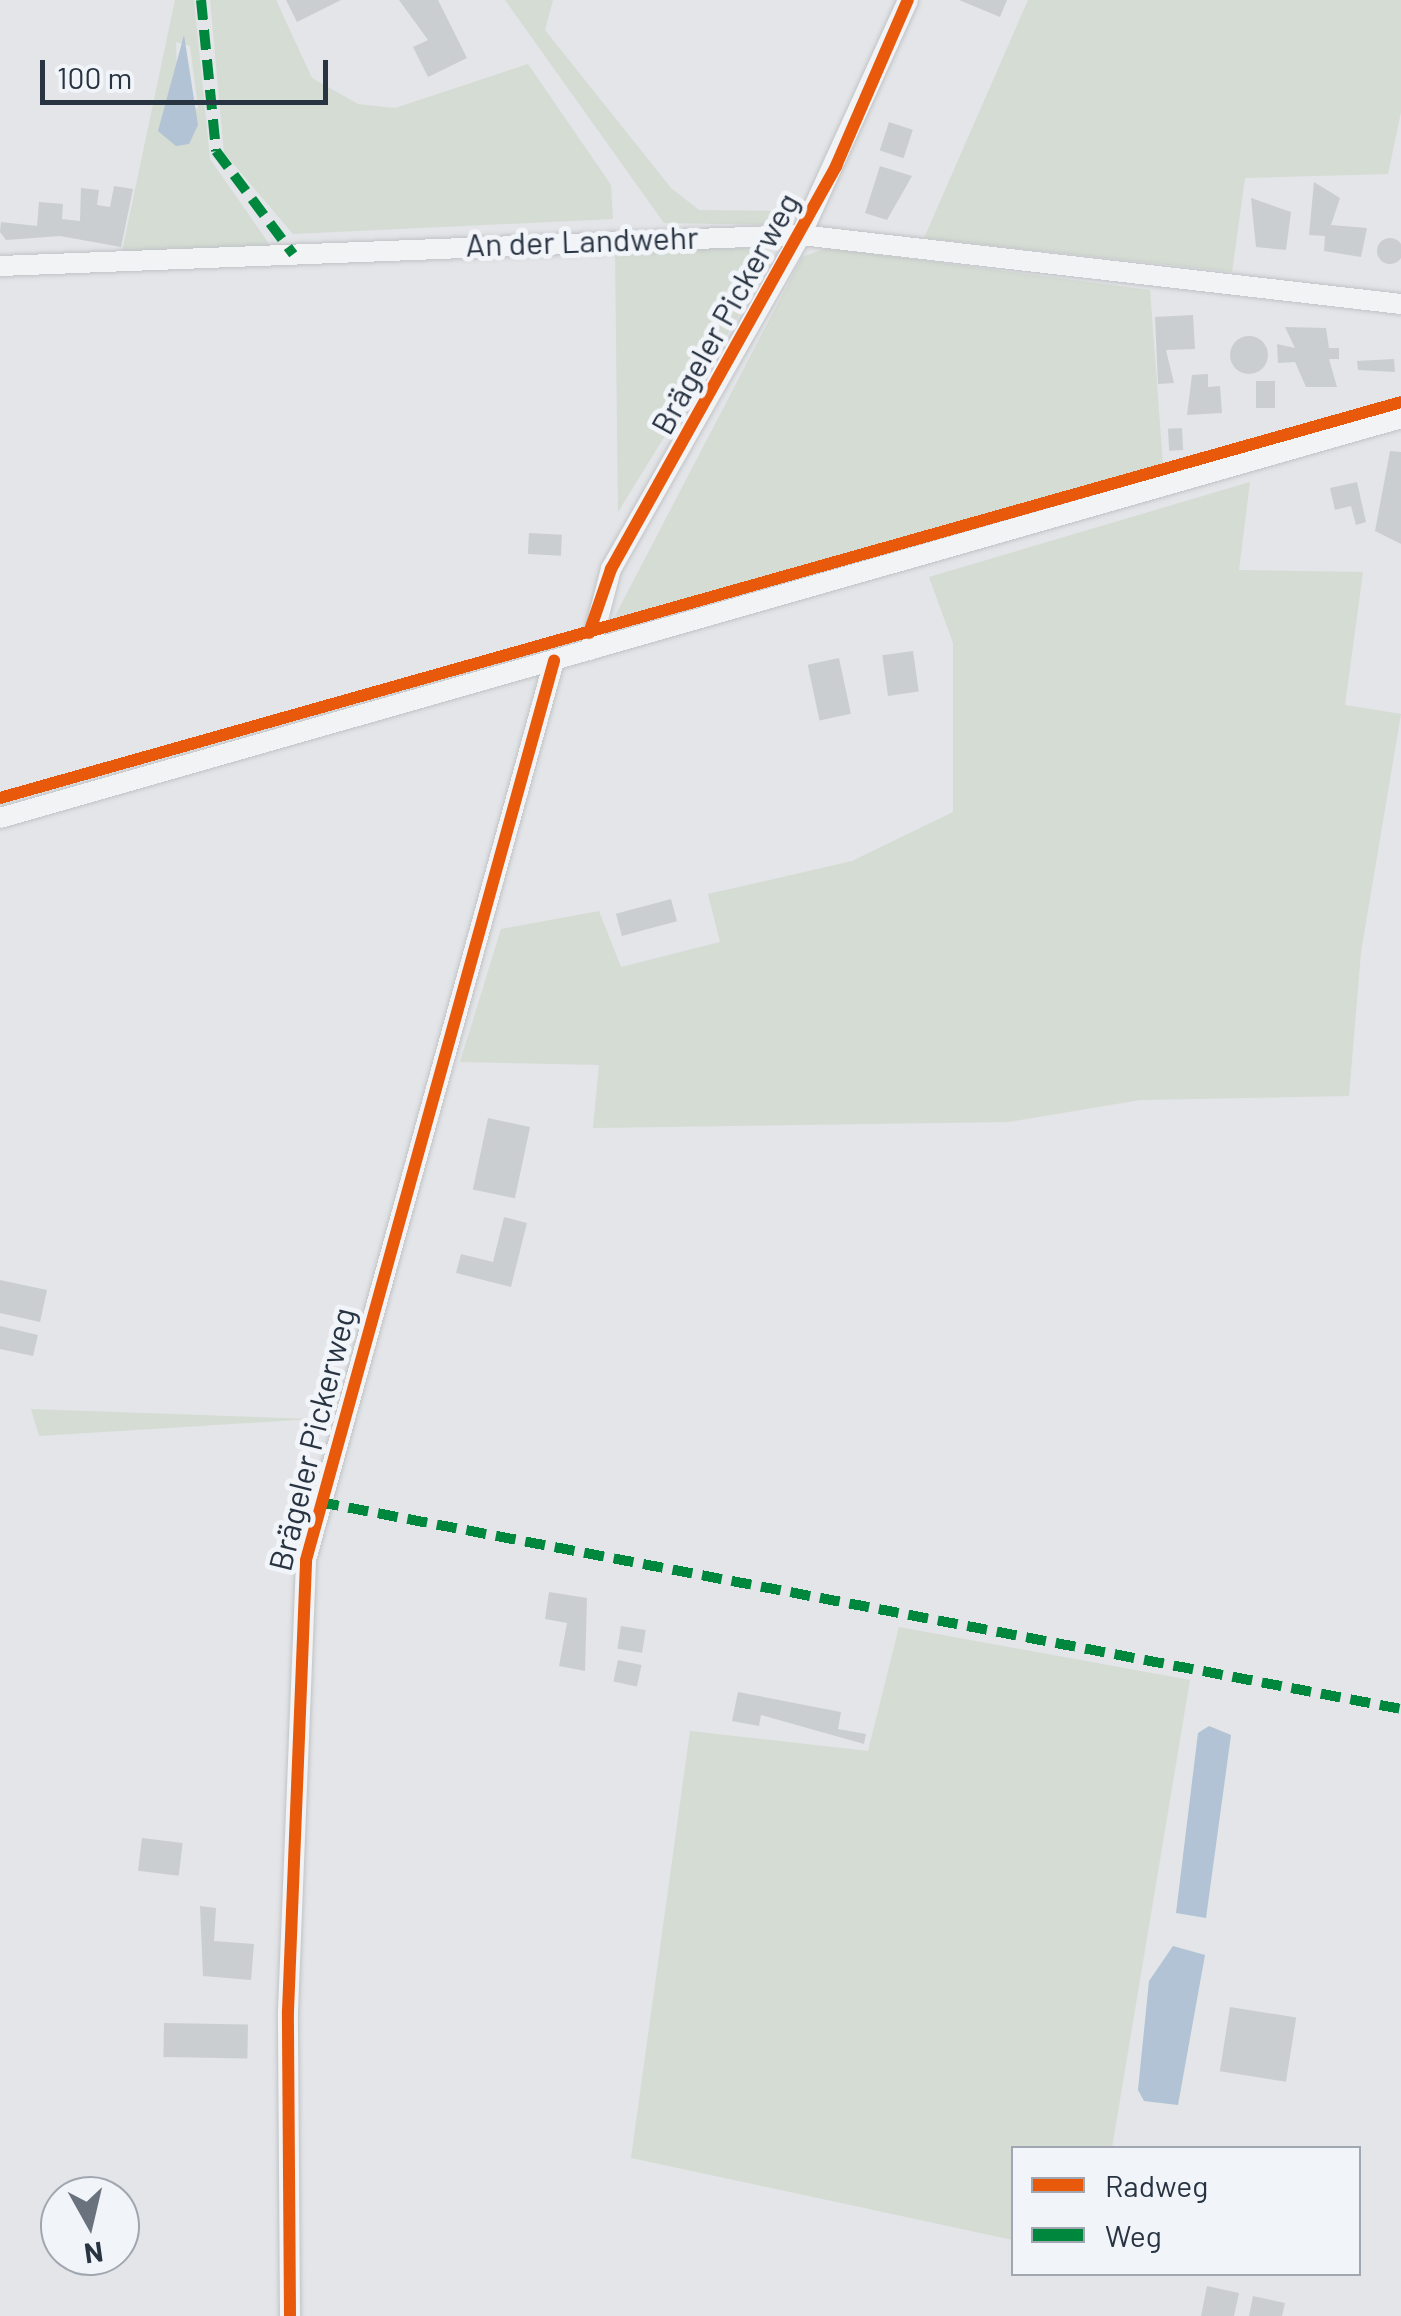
<!DOCTYPE html>
<meta charset="utf-8">
<style>
body{margin:0}
#map{position:relative;width:1401px;height:2316px;overflow:hidden;background:#e3e5e8;font-family:Barlow,sans-serif}
div>[style]{position:absolute}
[style*='--x']{left:calc(var(--x)*1px);top:calc(var(--y)*1px);width:calc(var(--w)*1px);rotate:calc(var(--a)*1deg)}
.green>*{inset:0;background:#d4dcd3}
.water>*{inset:0;background:#b1c3d4}
.building>*{inset:0;background:#cbced1;transform-origin:0 0}
.round{border-radius:50%}
.roads{filter:drop-shadow(0 0 2px #c1c3c6) drop-shadow(0 0 2px #c1c3c6)}
.minor>*{height:20px;margin:-10px;padding:0 10px;transform-origin:10px;border-radius:10px;background:#f2f3f5}
.quiet>*{height:10px;margin-top:-5px;transform-origin:0;background:repeating-linear-gradient(90deg,#00873e 0 20px,transparent 0 30px)}
.cycleway>*{height:12px;margin:-6px;padding:0 6px;transform-origin:6px;border-radius:6px;background:#e8590c}
span{translate:-50% -50%;white-space:nowrap;text-align:center;line-height:1.15;-webkit-text-stroke:10px #f1f4f8;paint-order:stroke}
.street-label{font-size:32px;color:#293443}
.legend{position:absolute;left:1011px;top:2146px;width:350px;height:130px;box-sizing:border-box;background:#f1f4f8;border:2px solid #a1a7b0;margin:0;padding:12px 18px;list-style:none;font-size:30px;color:#293443}
.legend li{display:flex;align-items:center;gap:20px;height:50px}
.legend b{width:50px;border:2px solid #a1a7b0}
.north{position:absolute;left:40px;top:2176px;width:100px;height:100px;box-sizing:border-box;background:#f1f4f8;border:2px solid #a1a7b0;border-radius:50%;rotate:172deg;font-size:28px;font-weight:700;line-height:40px;text-align:center;color:#293443}
.north::after{content:'';display:block;margin:auto;width:35px;height:45px;background:#6a727d;clip-path:polygon(50% 0,100% 100%,50% 72%,0 100%)}
.scale{position:absolute;left:40px;top:60px;width:288px;height:45px;box-sizing:border-box;border:5px solid #293443;border-top:0;padding-left:12px;font-size:30px;line-height:35px;white-space:nowrap;color:#293443;-webkit-text-stroke:8px #f1f4f8;paint-order:stroke}
</style>
<div id="map">
<div class="green">
<i style="clip-path:polygon(evenodd,175px 0,194px 0,210px 159px,272px 248px,121px 256px,175px 0,176px 42px,190px 46px,198px 108px,158px 131px,177px 76px,176px 42px)"></i>
<i style="clip-path:polygon(210px 0,276px 0,312px 78px,358px 104px,395px 108px,528px 64px,611px 185px,613px 219px,293px 234px,224px 153px)"></i>
<i style="clip-path:polygon(505px 0,553px 0,545px 30px,671px 188px,699px 210px,785px 211px,772px 225px,664px 223px)"></i>
<i style="clip-path:polygon(1028px 0,1401px 0,1401px 112px,1388px 174px,1245px 178px,1232px 272px,924px 238px)"></i>
<i style="clip-path:polygon(615px 248px,764px 248px,770px 265px,618px 512px)"></i>
<i style="clip-path:polygon(827px 248px,1150px 290px,1163px 465px,614px 618px,802px 257px)"></i>
<i style="clip-path:polygon(1250px 482px,1239px 570px,1363px 572px,1345px 705px,1401px 714px,1361px 952px,1349px 1096px,1140px 1100px,1008px 1122px,593px 1128px,599px 1065px,460px 1062px,501px 929px,599px 911px,621px 967px,720px 942px,708px 894px,852px 861px,953px 812px,953px 643px,929px 577px)"></i>
<i style="clip-path:polygon(31px 1409px,313px 1419px,39px 1436px)"></i>
<i style="clip-path:polygon(899px 1627px,1190px 1680px,1112px 2148px,1014px 2148px,1013px 2240px,631px 2158px,690px 1731px,868px 1751px)"></i>
</div>
<div class="water">
<i style="clip-path:polygon(184px 35px,198px 125px,189px 144px,176px 146px,158px 131px)"></i>
<i style="clip-path:polygon(1209px 1726px,1231px 1735px,1206px 1918px,1176px 1913px,1198px 1733px)"></i>
<i style="clip-path:polygon(1173px 1946px,1205px 1955px,1178px 2105px,1144px 2101px,1138px 2090px,1149px 1981px)"></i>
</div>
<div class="building">
<i style="clip-path:polygon(286px 0,341px 0,297px 22px)"></i>
<i style="clip-path:polygon(399px 0,438px 0,467px 58px,428px 77px,413px 47px,428px 40px)"></i>
<i style="clip-path:polygon(959px 0,1007px 0,1000px 17px)"></i>
<i style="left:889px;top:122px;width:25px;height:30px;rotate:18deg"></i>
<i style="clip-path:polygon(880px 166px,912px 176px,887px 220px,865px 213px)"></i>
<i style="clip-path:polygon(1314px 182px,1340px 198px,1331px 225px,1367px 228px,1361px 257px,1324px 251px,1325px 236px,1309px 235px)"></i>
<i style="clip-path:polygon(114px 186px,133px 189px,121px 247px,60px 236px,6px 240px,0 232px,1px 222px,37px 226px,39px 202px,63px 204px,62px 219px,80px 221px,81px 188px,99px 190px,97px 205px,110px 207px)"></i>
<i style="clip-path:polygon(1251px 198px,1291px 212px,1286px 250px,1256px 247px)"></i>
<i class="round" style="left:1377px;top:238px;width:26px;height:26px"></i>
<i style="clip-path:polygon(1193px 315px,1195px 349px,1166px 350px,1174px 383px,1158px 384px,1155px 317px)"></i>
<i style="clip-path:polygon(1285px 327px,1326px 328px,1329px 348px,1339px 348px,1339px 359px,1329px 359px,1337px 387px,1306px 387px,1295px 362px,1278px 363px,1277px 344px,1295px 348px)"></i>
<i class="round" style="left:1230px;top:336px;width:38px;height:38px"></i>
<i style="clip-path:polygon(1394px 359px,1395px 372px,1358px 370px,1357px 361px)"></i>
<i style="clip-path:polygon(1208px 374px,1208px 387px,1220px 386px,1222px 413px,1187px 415px,1192px 375px)"></i>
<i style="left:1256px;top:381px;width:19px;height:27px"></i>
<i style="left:1182px;top:428px;width:22px;height:14px;rotate:87deg"></i>
<i style="clip-path:polygon(1390px 451px,1401px 452px,1401px 544px,1375px 531px)"></i>
<i style="clip-path:polygon(1357px 482px,1366px 522px,1356px 525px,1351px 506px,1335px 510px,1330px 488px)"></i>
<i style="left:529px;top:533px;width:33px;height:21px;rotate:3deg"></i>
<i style="left:913px;top:651px;width:41px;height:31px;rotate:82deg"></i>
<i style="left:839px;top:658px;width:57px;height:32px;rotate:78deg"></i>
<i style="left:671px;top:899px;width:23px;height:57px;rotate:75deg"></i>
<i style="left:488px;top:1118px;width:43px;height:73px;rotate:12deg"></i>
<i style="clip-path:polygon(504px 1217px,527px 1223px,511px 1287px,456px 1273px,461px 1254px,493px 1262px)"></i>
<i style="clip-path:polygon(0 1280px,47px 1290px,40px 1322px,0 1313px)"></i>
<i style="clip-path:polygon(0 1326px,38px 1335px,33px 1356px,0 1349px)"></i>
<i style="clip-path:polygon(549px 1592px,587px 1598px,585px 1671px,559px 1666px,567px 1623px,545px 1619px)"></i>
<i style="left:621px;top:1626px;width:25px;height:23px;rotate:9deg"></i>
<i style="left:618px;top:1660px;width:24px;height:22px;rotate:12deg"></i>
<i style="clip-path:polygon(738px 1692px,841px 1712px,838px 1729px,866px 1734px,864px 1744px,761px 1715px,759px 1726px,732px 1721px)"></i>
<i style="left:142px;top:1838px;width:41px;height:33px;rotate:7deg"></i>
<i style="clip-path:polygon(200px 1906px,216px 1908px,214px 1941px,254px 1944px,251px 1980px,203px 1976px)"></i>
<i style="left:1230px;top:2007px;width:67px;height:65px;rotate:9deg"></i>
<i style="left:164px;top:2023px;width:84px;height:34px;rotate:1deg"></i>
<i style="clip-path:polygon(1207px 2286px,1239px 2293px,1234px 2316px,1201px 2316px)"></i>
<i style="clip-path:polygon(1253px 2296px,1285px 2303px,1282px 2316px,1249px 2316px)"></i>
</div>
<div class="roads">
<div class="minor">
<i style="--x:0;--y:266;--w:802;--a:-2.22"></i>
<i style="--x:801;--y:235;--w:604;--a:6.56"></i>
<i style="--x:590;--y:650;--w:84;--a:-75.5"></i>
<i style="--x:611;--y:569;--w:384;--a:-60.4"></i>
<i style="--x:801;--y:235;--w:258;--a:-65.5"></i>
<i style="--x:0;--y:818;--w:1457;--a:-15.93"></i>
<i style="--x:290;--y:2316;--w:305;--a:-90.4"></i>
<i style="--x:288;--y:2011;--w:451;--a:-87.7"></i>
<i style="--x:306;--y:1560;--w:933;--a:-74.58"></i>
</div>
</div>
<div class="quiet">
<i style="--x:201;--y:0;--w:152;--a:84.3"></i>
<i style="--x:216;--y:151;--w:129;--a:53.2"></i>
<i style="--x:319;--y:1502;--w:1102;--a:10.83"></i>
</div>
<div class="cycleway">
<i style="--x:589;--y:633;--w:68;--a:-71"></i>
<i style="--x:611;--y:569;--w:462;--a:-60.8"></i>
<i style="--x:836;--y:166;--w:181;--a:-66.6"></i>
<i style="--x:0;--y:798;--w:1456;--a:-15.78"></i>
<i style="--x:290;--y:2316;--w:305;--a:-90.4"></i>
<i style="--x:288;--y:2011;--w:451;--a:-87.7"></i>
<i style="--x:306;--y:1560;--w:933;--a:-74.58"></i>
</div>
<div class="street-label">
<span style="left:582px;top:240px;rotate:-2deg">An der Landwehr</span>
<span style="left:724px;top:313px;rotate:-61deg">Brägeler Pickerweg</span>
<span style="left:311px;top:1439px;rotate:-76deg">Brägeler Pickerweg</span>
</div>
<ul class="legend">
<li><b style="height:12px;background:#e8590c"></b>Radweg</li>
<li><b style="height:12px;background:#00873e"></b>Weg</li>
</ul>
<div class="north">N</div>
<div class="scale">100 m</div>
</div>
